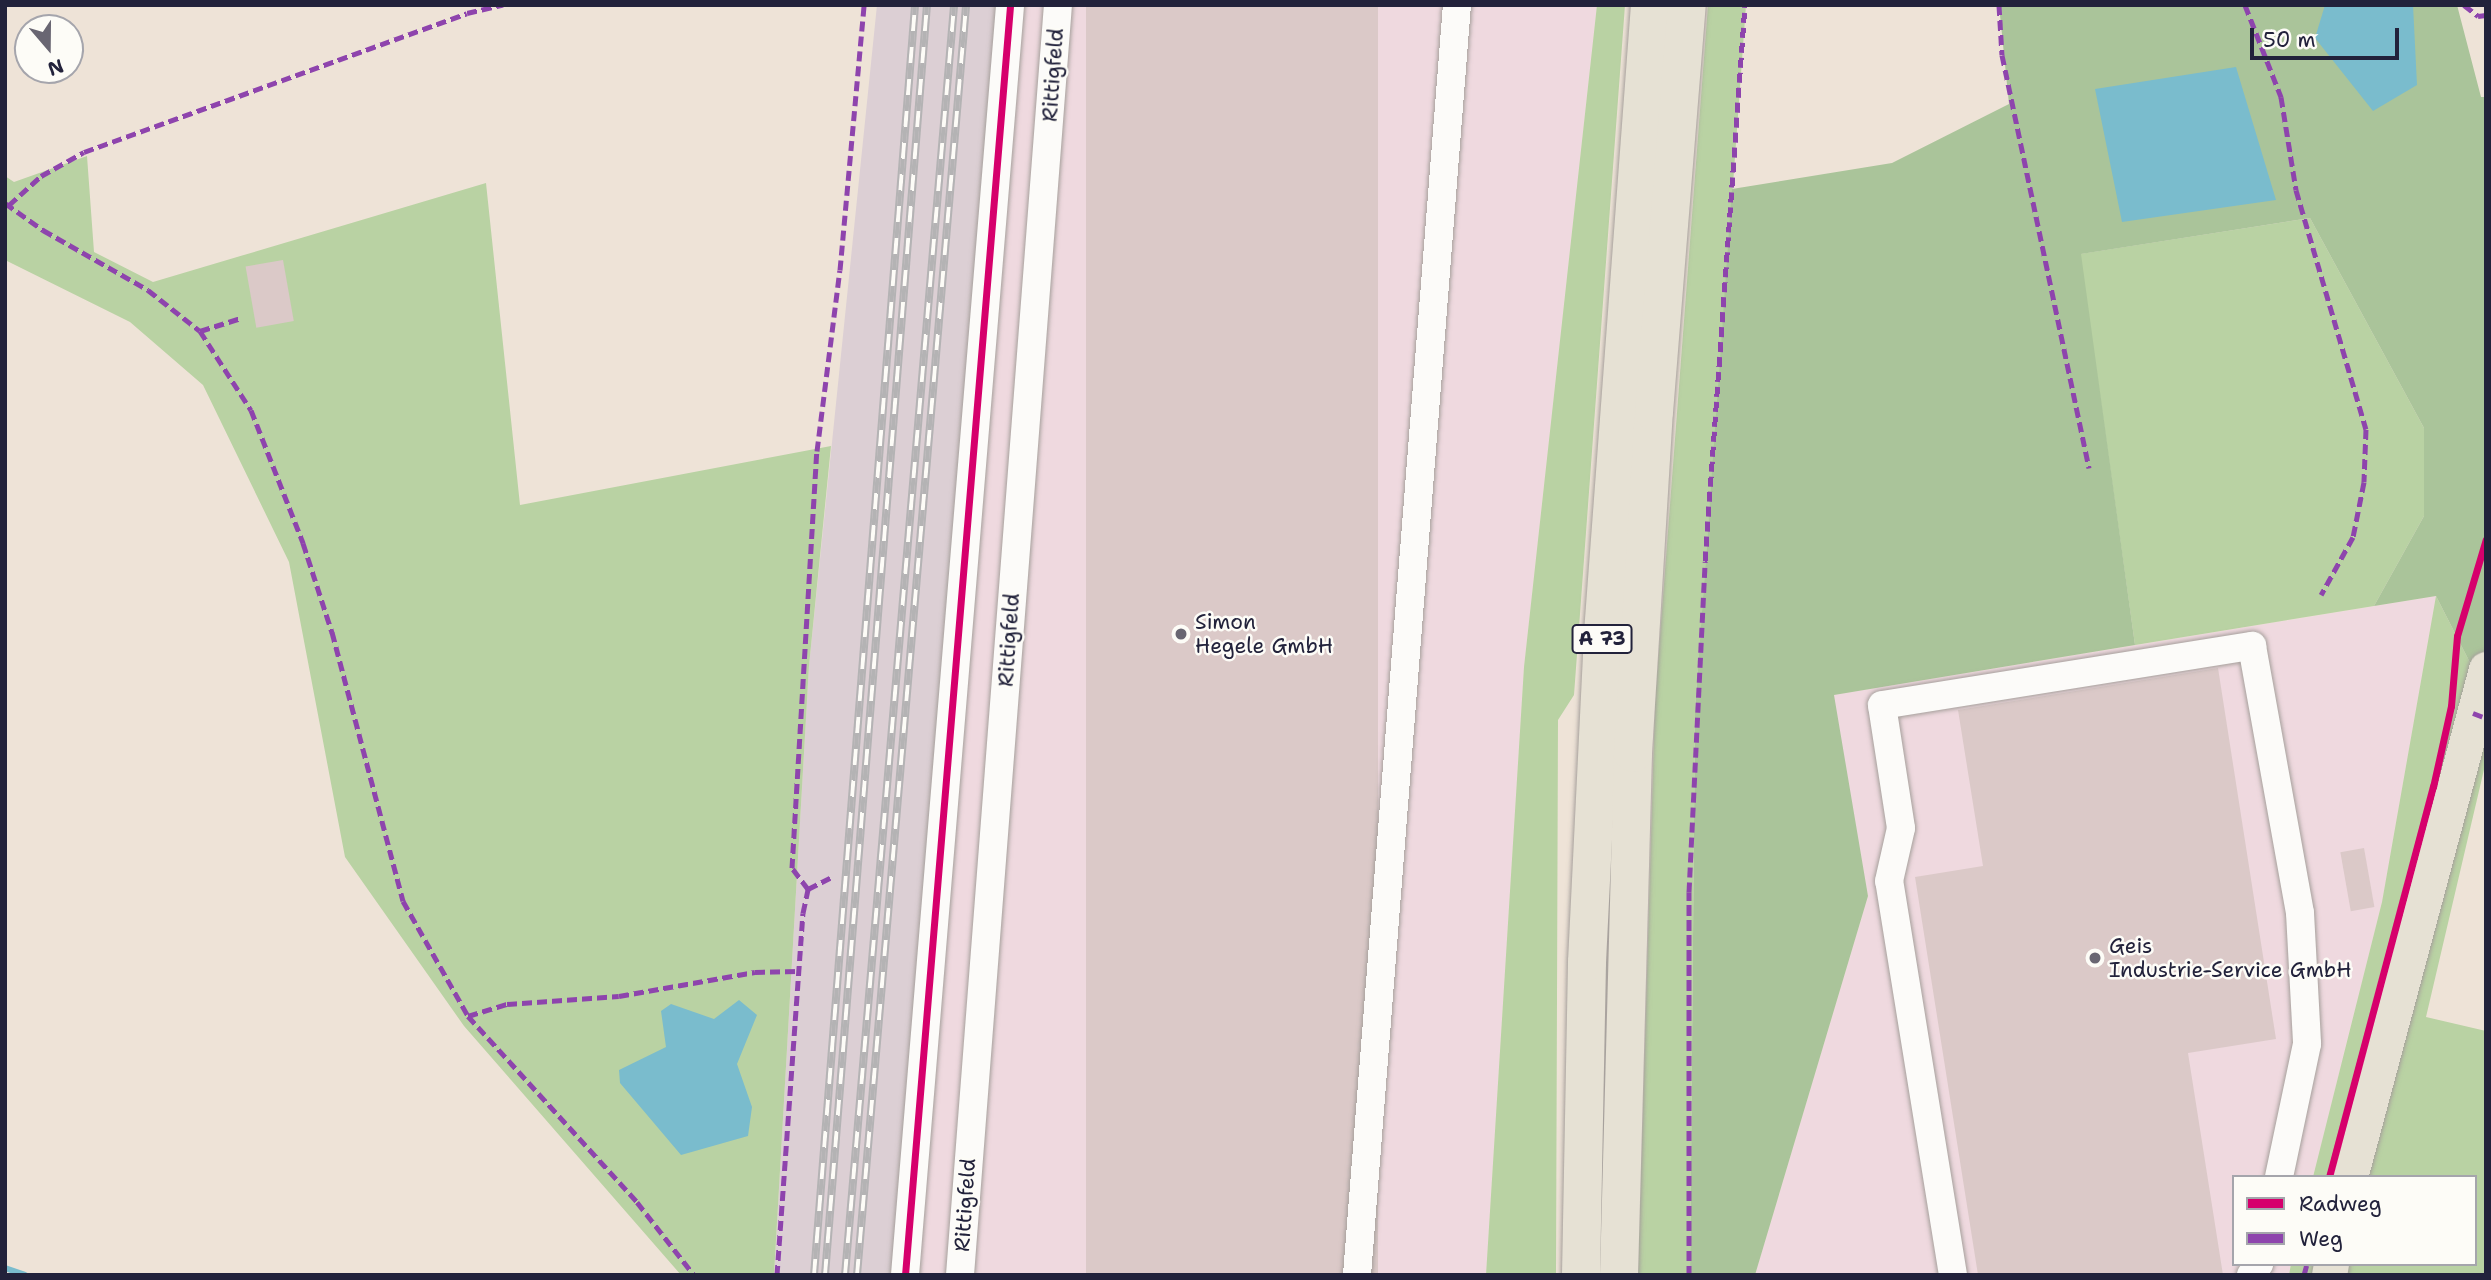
<!DOCTYPE html>
<style>
body{margin:0}
#map{position:relative;width:2491px;height:1280px;overflow:hidden;background:#eee3d7;font-family:"Shantell Sans",sans-serif}
div>[style]{position:absolute}
[style*='--x']{left:calc(var(--x)*1px);top:calc(var(--y)*1px);width:calc(var(--w)*1px);rotate:calc(var(--a)*1deg)}
.built>*{inset:0;background:#efd9df}
.industrial>*{inset:0;background:#dccfd4}
.green>*{inset:0;background:#b9d2a3}
.forest>*{inset:0;background:#aac49a}
.water>*{inset:0;background:#7abccd}
.stream>*{height:6px;margin:-3px;padding:0 3px;transform-origin:3px;border-radius:3px;background:#7abccd}
.building>*{inset:0;background:#dbc9c8;transform-origin:0 0}
.roads{filter:drop-shadow(0 0 2px #a6a09c) drop-shadow(0 0 2px #a6a09c)}
.minor>*{height:28px;margin:-14px;padding:0 14px;transform-origin:14px;border-radius:14px;background:#fcfbf9}
.major>*{height:35px;margin:-17.5px;padding:0 17.5px;transform-origin:17.5px;border-radius:17.5px;background:#e6e1d4}
.highway>*{height:38px;margin:-19px;padding:0 19px;transform-origin:19px;border-radius:19px;background:#e6e1d4}
.rail>*{height:8px;margin-top:-4px;transform-origin:0;background:repeating-linear-gradient(90deg,#fdfcf7 0 16px,#b4b3b4 0 32px);box-sizing:border-box;border-block:2px solid #b4b3b4}
.quiet>*{height:5px;margin-top:-2.5px;transform-origin:0;background:repeating-linear-gradient(90deg,#8e44ad 0 10px,transparent 0 15px)}
.cycleway>*{height:7px;margin:-3.5px;padding:0 3.5px;transform-origin:3.5px;border-radius:3.5px;background:#d6006c}
.dots>*{width:19px;height:19px;translate:-50% -50%;box-sizing:border-box;border:4px solid #fdfcf7;border-radius:50%}
span{translate:-50% -50%;white-space:nowrap;text-align:center;line-height:1.15;-webkit-text-stroke:5px #fdfcf7;paint-order:stroke}
.shield-label span{padding:2px 5px;background:#fdfcf7;border:2px solid;border-radius:5px;-webkit-text-stroke-width:0}
.shield-label{font-size:19px;color:#22223b;font-weight:700}
.street-label{font-size:21px;color:#22223b}
.poi-label{font-size:21px;color:#22223b}
.left{translate:0 -50%;text-align:left}
.frame{position:absolute;inset:0;border:7px solid #22223b;pointer-events:none}
.legend{position:absolute;left:2232px;top:1175px;width:245px;height:91px;box-sizing:border-box;background:#fdfcf7;border:2px solid #a5a5ac;margin:0;padding:9px 12px;list-style:none;font-size:21px;color:#22223b}
.legend li{display:flex;align-items:center;gap:14px;height:35px}
.legend b{width:35px;border:2px solid #a5a5ac}
.north{position:absolute;left:14px;top:14px;width:70px;height:70px;box-sizing:border-box;background:#fdfcf7;border:2px solid #a5a5ac;border-radius:50%;rotate:160deg;font-size:19px;font-weight:700;line-height:28px;text-align:center;color:#22223b}
.north::after{content:'';display:block;margin:auto;width:24px;height:32px;background:#696672;clip-path:polygon(50% 0,100% 100%,50% 72%,0 100%)}
.scale{position:absolute;left:2250px;top:28px;width:149px;height:32px;box-sizing:border-box;border:4px solid #22223b;border-top:0;padding-left:9px;font-size:21px;line-height:24px;white-space:nowrap;color:#22223b;-webkit-text-stroke:5px #fdfcf7;paint-order:stroke}
</style>
<div id="map">
<div class="built">
<i style="clip-path:polygon(1009px 5px,1597px 5px,1524px 667px,1486px 1275px,899px 1275px)"></i>
<i style="clip-path:polygon(2436px 596px,2382px 902px,2313px 1177px,2234px 1177px,2234px 1264px,2291px 1264px,2289px 1275px,1755px 1275px,1868px 896px,1833px 695px)"></i>
</div>
<div class="industrial">
<i style="clip-path:polygon(877px 5px,1009px 5px,899px 1275px,774px 1275px,809px 666px)"></i>
</div>
<div class="green">
<i style="clip-path:polygon(1597px 5px,1625px 5px,1574px 695px,1558px 720px,1556px 1275px,1486px 1275px,1524px 667px)"></i>
<i style="clip-path:polygon(1708px 5px,1746px 5px,1695px 710px,1690px 1275px,1638px 1275px,1655px 702px)"></i>
<i style="clip-path:polygon(87px 156px,94px 252px,153px 282px,486px 183px,520px 505px,831px 446px,809px 666px,774px 1275px,681px 1275px,464px 1026px,345px 857px,289px 562px,203px 385px,130px 322px,5px 260px,5px 176px,14px 182px)"></i>
<i style="clip-path:polygon(2310px 218px,2424px 428px,2424px 516px,2374px 606px,2135px 645px,2080px 254px)"></i>
<i style="clip-path:polygon(2436px 596px,2486px 694px,2486px 761px,2426px 1017px,2486px 1031px,2486px 1275px,2289px 1275px,2291px 1264px,2475px 1264px,2475px 1177px,2313px 1177px,2382px 902px)"></i>
</div>
<div class="forest">
<i style="clip-path:polygon(1999px 5px,2457px 5px,2481px 97px,2486px 97px,2486px 694px,2436px 596px,2374px 606px,2424px 516px,2424px 428px,2310px 218px,2081px 254px,2135px 645px,1834px 695px,1868px 896px,1755px 1275px,1690px 1275px,1695px 710px,1732px 189px,1892px 163px,2009px 104px)"></i>
</div>
<div class="water">
<i style="clip-path:polygon(2325px 5px,2413px 5px,2417px 85px,2373px 111px,2315px 38px)"></i>
<i style="clip-path:polygon(2236px 67px,2276px 200px,2122px 222px,2095px 89px)"></i>
<i style="clip-path:polygon(739px 1000px,757px 1015px,737px 1064px,752px 1107px,748px 1136px,681px 1155px,620px 1083px,619px 1070px,666px 1047px,661px 1011px,671px 1004px,714px 1019px)"></i>
</div>
<div class="stream">
<i style="--x:5;--y:1268;--w:21;--a:19"></i>
</div>
<div class="building">
<i style="left:1086px;top:5px;width:292px;height:1274px"></i>
<i style="left:283px;top:260px;width:62px;height:38px;rotate:80deg"></i>
<i style="clip-path:polygon(2218px 668px,2276px 1039px,2188px 1053px,2223px 1275px,1978px 1275px,1915px 877px,1983px 866px,1958px 710px)"></i>
<i style="left:2364px;top:848px;width:60px;height:24px;rotate:80deg"></i>
</div>
<div class="roads">
<div class="minor">
<i style="--x:905;--y:1275;--w:1274;--a:-85.27"></i>
<i style="--x:960;--y:1275;--w:1274;--a:-85.59"></i>
<i style="--x:1357;--y:1275;--w:1274;--a:-85.5"></i>
<i style="--x:1953;--y:1275;--w:399;--a:-99.2"></i>
<i style="--x:1889;--y:881;--w:54;--a:-77.2"></i>
<i style="--x:1901;--y:828;--w:124;--a:-98.8"></i>
<i style="--x:1882;--y:705;--w:375;--a:-9.1"></i>
<i style="--x:2252;--y:646;--w:271;--a:79.8"></i>
<i style="--x:2300;--y:913;--w:131;--a:86.9"></i>
<i style="--x:2307;--y:1044;--w:136;--a:101.9"></i>
<i style="--x:2251;--y:1275;--w:14;--a:-54"></i>
</div>
<div class="major">
<i style="--x:2350;--y:1177;--w:526;--a:-75.01"></i>
<i style="--x:2329;--y:1275;--w:11;--a:-80"></i>
</div>
<div class="highway">
<i style="--x:1581;--y:1275;--w:313;--a:-88.9"></i>
<i style="--x:1587;--y:962;--w:329;--a:-87.2"></i>
<i style="--x:1603;--y:633;--w:630;--a:-85.72"></i>
<i style="--x:1619;--y:1275;--w:522;--a:-88.46"></i>
<i style="--x:1633;--y:753;--w:342;--a:-86.5"></i>
<i style="--x:1654;--y:412;--w:408;--a:-85.4"></i>
</div>
</div>
<div class="rail">
<i style="--x:814;--y:1275;--w:1274;--a:-85.45"></i>
<i style="--x:825;--y:1275;--w:1274;--a:-85.41"></i>
<i style="--x:845;--y:1275;--w:1275;--a:-85.09"></i>
<i style="--x:857;--y:1275;--w:1275;--a:-85.09"></i>
</div>
<div class="quiet">
<i style="--x:1999;--y:5;--w:50;--a:86.6"></i>
<i style="--x:2002;--y:55;--w:422;--a:78.1"></i>
<i style="--x:2245;--y:5;--w:99;--a:68.6"></i>
<i style="--x:2281;--y:97;--w:94;--a:80.8"></i>
<i style="--x:2296;--y:190;--w:249;--a:73.7"></i>
<i style="--x:2366;--y:429;--w:53;--a:92.2"></i>
<i style="--x:2364;--y:482;--w:56;--a:101.3"></i>
<i style="--x:2353;--y:537;--w:66;--a:118.9"></i>
<i style="--x:2464;--y:5;--w:18;--a:38"></i>
<i style="--x:2478;--y:16;--w:8;--a:-7"></i>
<i style="--x:5;--y:203;--w:47;--a:35.4"></i>
<i style="--x:43;--y:230;--w:121;--a:29.7"></i>
<i style="--x:148;--y:290;--w:66;--a:38.3"></i>
<i style="--x:200;--y:331;--w:94;--a:57.2"></i>
<i style="--x:251;--y:410;--w:143;--a:68.6"></i>
<i style="--x:303;--y:543;--w:94;--a:72"></i>
<i style="--x:332;--y:632;--w:278;--a:75.2"></i>
<i style="--x:403;--y:901;--w:132;--a:60.5"></i>
<i style="--x:468;--y:1016;--w:251;--a:47.7"></i>
<i style="--x:637;--y:1202;--w:93;--a:52"></i>
<i style="--x:9;--y:205;--w:43;--a:-42.2"></i>
<i style="--x:41;--y:176;--w:49;--a:-29.2"></i>
<i style="--x:84;--y:152;--w:407;--a:-19.9"></i>
<i style="--x:467;--y:13;--w:37;--a:-13"></i>
<i style="--x:200;--y:331;--w:43;--a:-17.6"></i>
<i style="--x:2473;--y:713;--w:14;--a:21"></i>
<i style="--x:808;--y:889;--w:26;--a:-127"></i>
<i style="--x:792;--y:868;--w:418;--a:-86.6"></i>
<i style="--x:817;--y:451;--w:182;--a:-82.8"></i>
<i style="--x:840;--y:270;--w:266;--a:-84.8"></i>
<i style="--x:468;--y:1016;--w:41;--a:-17.1"></i>
<i style="--x:507;--y:1004;--w:112;--a:-4.1"></i>
<i style="--x:619;--y:996;--w:138;--a:-10"></i>
<i style="--x:755;--y:972;--w:44;--a:-1.3"></i>
<i style="--x:777;--y:1275;--w:363;--a:-85.9"></i>
<i style="--x:803;--y:913;--w:25;--a:-78"></i>
<i style="--x:808;--y:889;--w:25;--a:-27"></i>
<i style="--x:1689;--y:1275;--w:383;--a:-90"></i>
<i style="--x:1689;--y:892;--w:331;--a:-87.2"></i>
<i style="--x:1705;--y:561;--w:557;--a:-85.89"></i>
<i style="--x:2304;--y:1275;--w:11;--a:-75"></i>
</div>
<div class="cycleway">
<i style="--x:2329;--y:1177;--w:404;--a:-75.1"></i>
<i style="--x:2433;--y:787;--w:83;--a:-77.5"></i>
<i style="--x:2451;--y:706;--w:70;--a:-85.1"></i>
<i style="--x:2457;--y:636;--w:101;--a:-73.4"></i>
<i style="--x:905;--y:1275;--w:1274;--a:-85.27"></i>
</div>
<div class="dots">
<i style="left:1181px;top:634px;background:#696672"></i>
<i style="left:2095px;top:958px;background:#696672"></i>
</div>
<div class="shield-label">
<span style="left:1602px;top:639px">A 73</span>
</div>
<div class="street-label">
<span style="left:1053px;top:75px;rotate:-86deg">Rittigfeld</span>
<span style="left:1009px;top:640px;rotate:-86deg">Rittigfeld</span>
<span style="left:965px;top:1205px;rotate:-86deg">Rittigfeld</span>
</div>
<div class="poi-label">
<span class="left" style="left:1195px;top:634px">Simon<br>Hegele GmbH</span>
<span class="left" style="left:2109px;top:958px">Geis<br>Industrie-Service GmbH</span>
</div>
<div class="frame"></div>
<ul class="legend">
<li><b style="height:9px;background:#d6006c"></b>Radweg</li>
<li><b style="height:9px;background:#8e44ad"></b>Weg</li>
</ul>
<div class="north">N</div>
<div class="scale">50 m</div>
</div>
